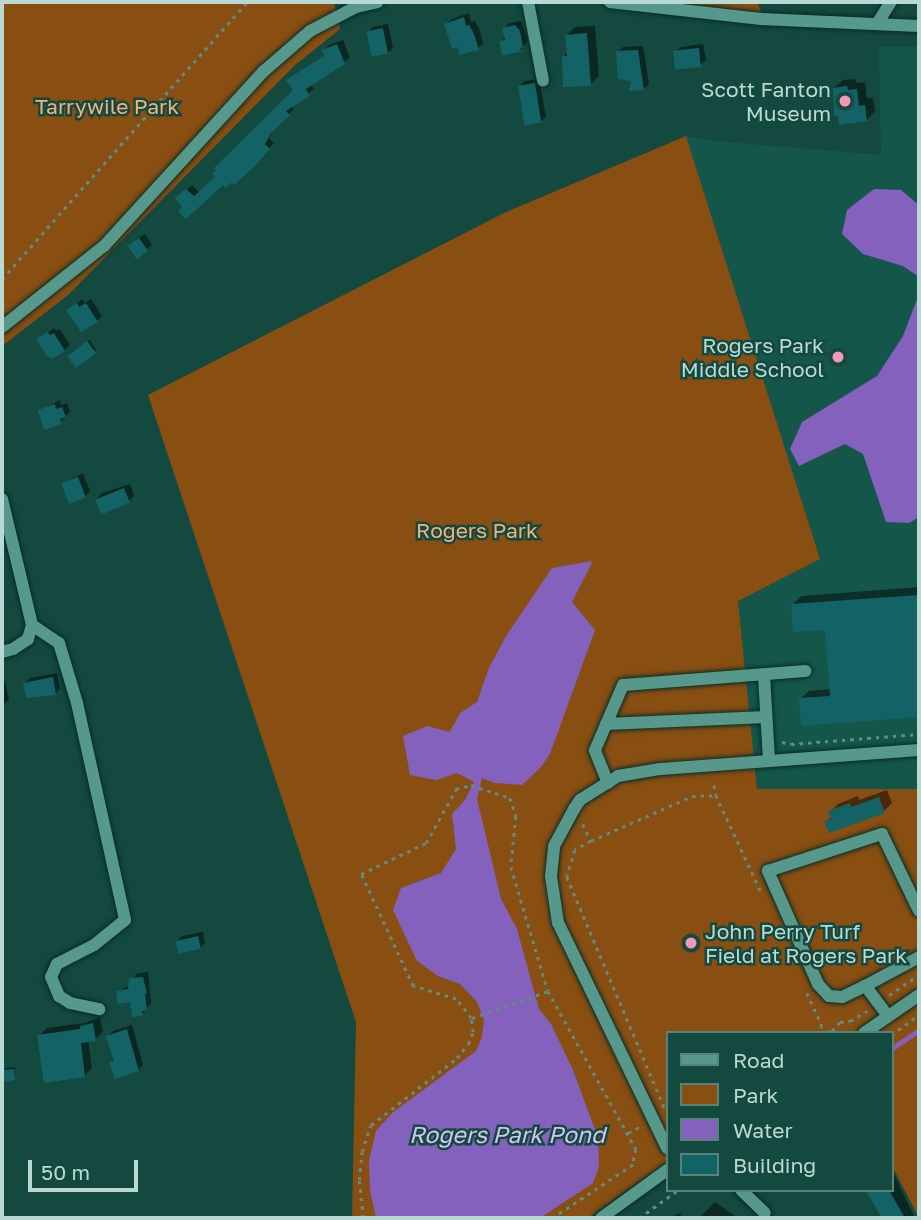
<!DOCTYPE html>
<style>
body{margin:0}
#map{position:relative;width:921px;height:1220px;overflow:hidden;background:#144940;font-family:"Golos Text",sans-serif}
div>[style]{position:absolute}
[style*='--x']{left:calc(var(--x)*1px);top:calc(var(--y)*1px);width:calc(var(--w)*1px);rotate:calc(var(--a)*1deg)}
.built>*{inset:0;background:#15564b}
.green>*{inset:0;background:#894e12}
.water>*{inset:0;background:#8361bc}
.shadow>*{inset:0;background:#0007}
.stream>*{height:4.5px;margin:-2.25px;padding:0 2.25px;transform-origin:2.25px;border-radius:2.25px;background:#8361bc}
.building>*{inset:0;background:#136366;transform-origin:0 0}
.path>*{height:2.5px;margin-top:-1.25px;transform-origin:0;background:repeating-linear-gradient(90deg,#608c83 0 3.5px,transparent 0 8.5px)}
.roads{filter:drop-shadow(0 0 2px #072d27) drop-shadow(0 0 2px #072d27)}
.minor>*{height:12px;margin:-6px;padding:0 6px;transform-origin:6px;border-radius:6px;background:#56998c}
.dots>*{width:19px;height:19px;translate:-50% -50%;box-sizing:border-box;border:4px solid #144940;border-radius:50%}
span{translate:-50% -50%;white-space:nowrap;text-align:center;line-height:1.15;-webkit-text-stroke:5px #144940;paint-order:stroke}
.poi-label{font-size:21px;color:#b9dad2}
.right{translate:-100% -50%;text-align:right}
.left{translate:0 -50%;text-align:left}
.park-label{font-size:21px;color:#f3b27d}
.water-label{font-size:23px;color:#d2c3f2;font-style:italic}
.frame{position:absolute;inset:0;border:4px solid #b9dad2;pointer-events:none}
.legend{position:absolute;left:666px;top:1031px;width:228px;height:161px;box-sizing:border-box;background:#144940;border:2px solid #56837a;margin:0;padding:9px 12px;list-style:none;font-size:21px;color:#b9dad2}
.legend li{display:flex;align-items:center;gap:14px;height:35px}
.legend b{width:35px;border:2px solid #56837a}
.scale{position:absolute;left:28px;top:1160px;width:110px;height:32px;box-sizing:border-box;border:4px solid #b9dad2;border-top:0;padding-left:9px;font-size:21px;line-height:24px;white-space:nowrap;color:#b9dad2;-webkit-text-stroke:5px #144940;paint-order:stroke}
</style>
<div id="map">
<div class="built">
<i style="clip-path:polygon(879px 46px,919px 47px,919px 789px,757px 790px,738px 601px,820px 559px,686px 136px,715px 141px,881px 155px)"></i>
</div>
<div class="green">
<i style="clip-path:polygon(2px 2px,334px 2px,340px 29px,295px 65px,68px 295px,2px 346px)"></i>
<i style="clip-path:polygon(660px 2px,757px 2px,763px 16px)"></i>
<i style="clip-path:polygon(686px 136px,820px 559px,738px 601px,757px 789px,919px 789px,919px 1218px,891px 1164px,891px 1033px,667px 1033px,667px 1162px,588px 1218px,352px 1218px,356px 1022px,148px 395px,504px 213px)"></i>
</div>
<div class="water">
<i style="clip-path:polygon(874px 189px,901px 190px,919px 205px,919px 517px,909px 523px,886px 522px,863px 454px,845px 444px,799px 466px,790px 449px,802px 422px,877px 376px,903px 336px,919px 294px,919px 277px,903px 266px,863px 254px,842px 234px,847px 210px)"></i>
<i style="clip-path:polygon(593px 561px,572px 602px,595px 630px,550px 754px,541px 767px,522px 785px,495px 783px,482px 778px,477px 799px,501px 899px,517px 929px,539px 1009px,551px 1024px,573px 1070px,598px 1138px,599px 1167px,593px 1183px,540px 1218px,376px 1218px,370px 1191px,369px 1160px,376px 1131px,392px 1113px,476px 1051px,482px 1037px,484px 1020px,477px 1002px,460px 984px,438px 976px,417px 961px,393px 910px,401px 888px,441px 873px,456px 849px,452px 814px,465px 800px,474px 782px,457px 773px,436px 780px,410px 775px,403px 736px,427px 726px,450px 732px,460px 713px,477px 702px,489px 668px,506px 636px,552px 568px)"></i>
</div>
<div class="shadow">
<i style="clip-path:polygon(469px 13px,471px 22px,475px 21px,479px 28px,483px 43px,478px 48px,459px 45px,446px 24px,452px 19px)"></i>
<i style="clip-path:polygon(521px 21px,528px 41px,520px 50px,501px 42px,506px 37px,504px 29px,509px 23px)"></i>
<i style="clip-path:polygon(388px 24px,393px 48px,388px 53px,368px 32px,373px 27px)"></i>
<i style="clip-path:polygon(595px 26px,599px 76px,591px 84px,563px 57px,568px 52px,567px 35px,575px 27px)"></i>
<i style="clip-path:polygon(343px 40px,350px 58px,311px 84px,314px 89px,291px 106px,294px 109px,275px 127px,269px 138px,274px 143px,253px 166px,184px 207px,178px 199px,192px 185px,200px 193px,217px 177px,295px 90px,288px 80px,326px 55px,324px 50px,329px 45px)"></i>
<i style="clip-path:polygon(703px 44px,706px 60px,700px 65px,675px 52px,681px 47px)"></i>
<i style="clip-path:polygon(643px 46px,649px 84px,644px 89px,633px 80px,618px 52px,623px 47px)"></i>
<i style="clip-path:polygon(539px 79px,546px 117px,540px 122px,519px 86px,525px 81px)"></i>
<i style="clip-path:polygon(855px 79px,856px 83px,865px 82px,867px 98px,873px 98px,875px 111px,867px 120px,834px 88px,843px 80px)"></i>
<i style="clip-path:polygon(145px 234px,152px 245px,137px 257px,135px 241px)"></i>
<i style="clip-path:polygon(82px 299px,85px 303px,91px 299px,102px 316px,97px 321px,69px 310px)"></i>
<i style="clip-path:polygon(54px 328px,56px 331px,60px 329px,70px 345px,64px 350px,38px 340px)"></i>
<i style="clip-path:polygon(90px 340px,96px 350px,94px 352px,70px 353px)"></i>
<i style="clip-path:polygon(60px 400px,61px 405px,67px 403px,70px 411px,61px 422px,40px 411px)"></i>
<i style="clip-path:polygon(83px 473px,90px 491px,85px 497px,63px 484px)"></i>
<i style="clip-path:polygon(130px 484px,134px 496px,129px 501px,97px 498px,102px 493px)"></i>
<i style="clip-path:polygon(919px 587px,919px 715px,802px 724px,800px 699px,809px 691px,831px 689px,826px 628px,793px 604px,801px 596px)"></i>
<i style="clip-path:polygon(57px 673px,60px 689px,55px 694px,25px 683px,30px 678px)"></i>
<i style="clip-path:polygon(5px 681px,9px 700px,2px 706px,2px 682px)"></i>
<i style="clip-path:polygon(887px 790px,892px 803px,884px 811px,826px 822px,831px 817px,830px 812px,838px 804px,858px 796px,859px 800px)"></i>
<i style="clip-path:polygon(203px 932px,205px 943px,200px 948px,177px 941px,182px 936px)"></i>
<i style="clip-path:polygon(148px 972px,151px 1003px,142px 1014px,131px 1000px,118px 992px,130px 985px,136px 974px)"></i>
<i style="clip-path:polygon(100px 1017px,103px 1032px,95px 1039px,88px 1040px,92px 1068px,84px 1076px,39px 1036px,47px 1028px,85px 1023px)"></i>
<i style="clip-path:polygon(132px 1025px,143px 1065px,138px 1070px,111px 1063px,115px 1059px,108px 1036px,113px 1031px)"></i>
<i style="clip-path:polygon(15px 1067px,14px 1079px,4px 1071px,6px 1068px)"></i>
<i style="clip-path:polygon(891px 1168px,915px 1218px,883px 1218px,878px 1205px,875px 1206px,867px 1190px,891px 1190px)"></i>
<i style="clip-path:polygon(715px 1202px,738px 1218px,699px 1218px)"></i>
<i style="clip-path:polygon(680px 1213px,682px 1218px,668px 1218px)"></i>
</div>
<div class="stream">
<i style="--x:891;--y:1049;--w:34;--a:-34"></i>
</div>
<div class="building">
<i style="clip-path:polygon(464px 17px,466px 26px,469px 25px,474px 34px,479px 50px,459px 55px,458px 47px,452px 49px,444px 24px)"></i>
<i style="clip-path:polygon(515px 25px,520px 31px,523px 48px,520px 48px,521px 52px,502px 55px,499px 41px,505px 40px,502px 28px)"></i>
<i style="left:383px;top:28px;width:26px;height:17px;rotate:79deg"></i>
<i style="clip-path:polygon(587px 33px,591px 86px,563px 87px,562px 56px,567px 56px,565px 35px)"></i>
<i style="clip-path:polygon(337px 44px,345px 64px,306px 89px,310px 96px,286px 111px,290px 115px,271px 133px,265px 144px,270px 149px,254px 167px,234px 185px,232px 182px,226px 188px,223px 185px,186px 219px,178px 211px,182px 207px,175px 198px,186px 189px,194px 196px,215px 177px,212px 174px,216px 170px,214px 168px,293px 90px,286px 80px,324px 56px,322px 50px)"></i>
<i style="left:699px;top:48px;width:19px;height:26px;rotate:84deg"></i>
<i style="clip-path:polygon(638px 50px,644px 90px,629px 91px,631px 81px,618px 79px,616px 51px)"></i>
<i style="left:535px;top:83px;width:40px;height:17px;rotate:81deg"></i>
<i style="clip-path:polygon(847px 86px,848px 90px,857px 89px,859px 106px,865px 105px,867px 121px,839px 125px,838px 116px,834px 116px,833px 88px)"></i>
<i style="left:139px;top:238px;width:16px;height:14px;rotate:55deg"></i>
<i style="clip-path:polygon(77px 303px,79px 307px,86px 303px,98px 322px,81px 332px,66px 310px)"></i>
<i style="clip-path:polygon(48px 332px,50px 335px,54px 333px,65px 351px,52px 359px,50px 356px,48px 358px,36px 339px)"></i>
<i style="left:87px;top:341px;width:15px;height:25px;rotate:53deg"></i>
<i style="clip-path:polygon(55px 404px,56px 409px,62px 407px,66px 417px,60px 419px,62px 424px,44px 430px,38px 410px)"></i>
<i style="left:78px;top:477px;width:22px;height:18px;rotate:69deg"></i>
<i style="left:124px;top:488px;width:16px;height:31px;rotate:68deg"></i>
<i style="clip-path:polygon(919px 595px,919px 717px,801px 726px,799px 698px,830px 696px,825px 630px,793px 632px,791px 604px)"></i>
<i style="clip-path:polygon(53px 677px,56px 695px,26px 698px,23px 683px)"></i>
<i style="clip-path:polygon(879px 797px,885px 813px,829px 833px,824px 821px,831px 819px,828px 811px,850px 803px,851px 807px)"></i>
<i style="left:198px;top:936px;width:13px;height:23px;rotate:77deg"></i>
<i style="clip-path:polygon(143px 977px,147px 993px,145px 994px,147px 1010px,142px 1011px,143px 1016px,132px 1017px,130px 1002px,118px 1004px,116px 991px,128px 989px,129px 978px)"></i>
<i style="clip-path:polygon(93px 1023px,96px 1041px,81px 1043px,85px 1077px,44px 1083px,37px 1035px,80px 1029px,80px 1026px)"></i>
<i style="clip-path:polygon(127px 1029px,139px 1071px,115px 1079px,109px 1062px,114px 1061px,106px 1036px)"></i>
<i style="clip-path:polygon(14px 1069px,15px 1080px,4px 1082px,2px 1070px)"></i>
<i style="clip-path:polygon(865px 1190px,889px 1190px,905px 1218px,882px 1218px)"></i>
</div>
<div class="path">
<i style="--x:2;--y:279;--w:370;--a:-48.5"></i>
<i style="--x:782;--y:742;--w:9;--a:13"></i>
<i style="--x:791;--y:744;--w:128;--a:-4.5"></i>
<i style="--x:714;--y:785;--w:10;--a:79"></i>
<i style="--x:716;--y:795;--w:109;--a:65.1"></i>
<i style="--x:583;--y:824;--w:19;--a:65"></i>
<i style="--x:591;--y:841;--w:111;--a:-24"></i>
<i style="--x:692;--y:796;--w:24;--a:-2"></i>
<i style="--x:591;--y:841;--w:18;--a:151"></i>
<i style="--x:575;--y:850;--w:28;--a:107"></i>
<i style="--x:567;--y:877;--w:254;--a:67.1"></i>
<i style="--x:807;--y:993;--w:35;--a:65"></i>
<i style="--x:822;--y:1025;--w:7;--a:106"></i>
<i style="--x:889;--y:995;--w:36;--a:-34"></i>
<i style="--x:472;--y:1018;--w:81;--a:-19.6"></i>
<i style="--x:819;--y:1033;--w:13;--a:-9"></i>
<i style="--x:832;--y:1031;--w:12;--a:-48"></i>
<i style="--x:840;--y:1022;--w:10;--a:-6"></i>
<i style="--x:850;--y:1021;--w:20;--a:-30"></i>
<i style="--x:891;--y:1035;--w:34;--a:-36"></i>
<i style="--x:628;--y:1133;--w:17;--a:-28"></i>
<i style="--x:363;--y:1218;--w:38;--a:-96"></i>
<i style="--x:359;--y:1180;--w:28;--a:-84"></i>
<i style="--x:362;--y:1152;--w:28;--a:-72"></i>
<i style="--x:371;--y:1125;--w:109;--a:-37.9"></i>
<i style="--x:457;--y:1058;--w:18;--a:-52"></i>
<i style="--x:468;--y:1044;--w:13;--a:-67"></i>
<i style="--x:473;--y:1032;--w:14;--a:-98"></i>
<i style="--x:471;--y:1018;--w:24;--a:-128"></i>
<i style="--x:456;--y:999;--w:45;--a:-163.2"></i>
<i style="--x:413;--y:986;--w:123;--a:-114.9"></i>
<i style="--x:361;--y:874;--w:72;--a:-25.5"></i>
<i style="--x:426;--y:843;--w:62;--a:-60.9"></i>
<i style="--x:456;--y:789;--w:16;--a:-15"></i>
<i style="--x:471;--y:785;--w:41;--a:18.4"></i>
<i style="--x:510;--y:798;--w:19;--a:72"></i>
<i style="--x:516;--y:816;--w:51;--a:95.6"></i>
<i style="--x:511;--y:867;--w:129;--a:73.4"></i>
<i style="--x:548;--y:991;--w:181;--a:60.9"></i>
<i style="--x:636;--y:1149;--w:16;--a:101"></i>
<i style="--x:633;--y:1165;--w:96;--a:146.5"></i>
<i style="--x:639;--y:1218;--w:48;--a:-35.7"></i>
</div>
<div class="roads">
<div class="minor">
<i style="--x:528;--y:2;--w:80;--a:79.2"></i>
<i style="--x:610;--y:2;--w:152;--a:6.4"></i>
<i style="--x:761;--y:19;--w:158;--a:2.5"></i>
<i style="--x:877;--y:24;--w:26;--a:-58"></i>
<i style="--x:2;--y:327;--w:130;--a:-38.5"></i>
<i style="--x:104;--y:246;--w:237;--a:-47.6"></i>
<i style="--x:264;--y:71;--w:61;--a:-41"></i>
<i style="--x:310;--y:31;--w:52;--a:-27.6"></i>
<i style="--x:356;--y:7;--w:22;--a:-13"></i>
<i style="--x:2;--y:499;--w:130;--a:76.6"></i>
<i style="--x:32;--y:625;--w:15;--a:106"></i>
<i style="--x:28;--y:639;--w:18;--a:146"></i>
<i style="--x:13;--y:649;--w:11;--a:165"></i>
<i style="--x:32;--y:625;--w:32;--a:34"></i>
<i style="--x:59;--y:643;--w:63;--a:73.3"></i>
<i style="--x:77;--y:703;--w:222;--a:77.5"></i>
<i style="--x:125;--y:920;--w:40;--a:141"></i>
<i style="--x:94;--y:945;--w:42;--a:152.8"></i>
<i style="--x:57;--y:964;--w:14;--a:115"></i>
<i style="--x:51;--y:977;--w:21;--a:67"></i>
<i style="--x:59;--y:996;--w:13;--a:32"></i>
<i style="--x:70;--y:1003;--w:30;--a:12"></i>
<i style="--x:764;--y:676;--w:85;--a:86.6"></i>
<i style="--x:606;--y:724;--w:160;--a:-2.5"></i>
<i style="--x:608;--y:783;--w:35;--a:-112"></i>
<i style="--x:595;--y:750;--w:71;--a:-66.7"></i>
<i style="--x:623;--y:685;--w:183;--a:-4.4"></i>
<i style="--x:865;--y:986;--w:61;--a:-28.2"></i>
<i style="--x:888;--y:1016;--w:38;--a:-127"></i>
<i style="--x:865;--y:986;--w:25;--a:154"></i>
<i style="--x:842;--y:997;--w:13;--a:-176"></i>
<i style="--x:829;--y:996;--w:16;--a:-133"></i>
<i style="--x:818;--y:984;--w:124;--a:-113.9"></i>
<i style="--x:768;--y:871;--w:120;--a:-18"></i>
<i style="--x:882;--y:834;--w:85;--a:64.3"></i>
<i style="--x:864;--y:1033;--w:67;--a:-34.6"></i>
<i style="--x:667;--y:1148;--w:250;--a:-115.8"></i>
<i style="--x:558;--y:923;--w:48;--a:-98.5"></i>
<i style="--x:551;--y:876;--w:30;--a:-84"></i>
<i style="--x:554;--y:846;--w:42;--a:-61.6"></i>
<i style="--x:574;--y:809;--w:11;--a:-56"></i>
<i style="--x:580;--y:800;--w:45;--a:-32.3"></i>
<i style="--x:618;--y:776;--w:43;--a:-9.5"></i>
<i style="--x:660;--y:769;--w:260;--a:-4.2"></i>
<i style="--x:741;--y:1190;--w:33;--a:44"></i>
<i style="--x:601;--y:1218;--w:82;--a:-36"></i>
</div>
</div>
<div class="dots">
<i style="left:845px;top:101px;background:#f09ab5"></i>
<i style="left:838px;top:357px;background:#f09ab5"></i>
<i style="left:691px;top:943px;background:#f09ab5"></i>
</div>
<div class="poi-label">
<span class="right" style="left:831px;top:101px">Scott Fanton<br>Museum</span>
<span class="right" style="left:824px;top:357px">Rogers Park<br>Middle School</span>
<span class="left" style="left:705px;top:943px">John Perry Turf<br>Field at Rogers Park</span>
</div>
<div class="park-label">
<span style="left:107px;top:106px">Tarrywile Park</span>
<span style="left:477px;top:530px">Rogers Park</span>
</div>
<div class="water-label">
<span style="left:507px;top:1134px">Rogers Park Pond</span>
</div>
<div class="frame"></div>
<ul class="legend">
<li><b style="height:9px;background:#56998c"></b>Road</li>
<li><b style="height:19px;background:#894e12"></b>Park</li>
<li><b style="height:19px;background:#8361bc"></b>Water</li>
<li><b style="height:19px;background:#136366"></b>Building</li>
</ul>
<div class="scale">50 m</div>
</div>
